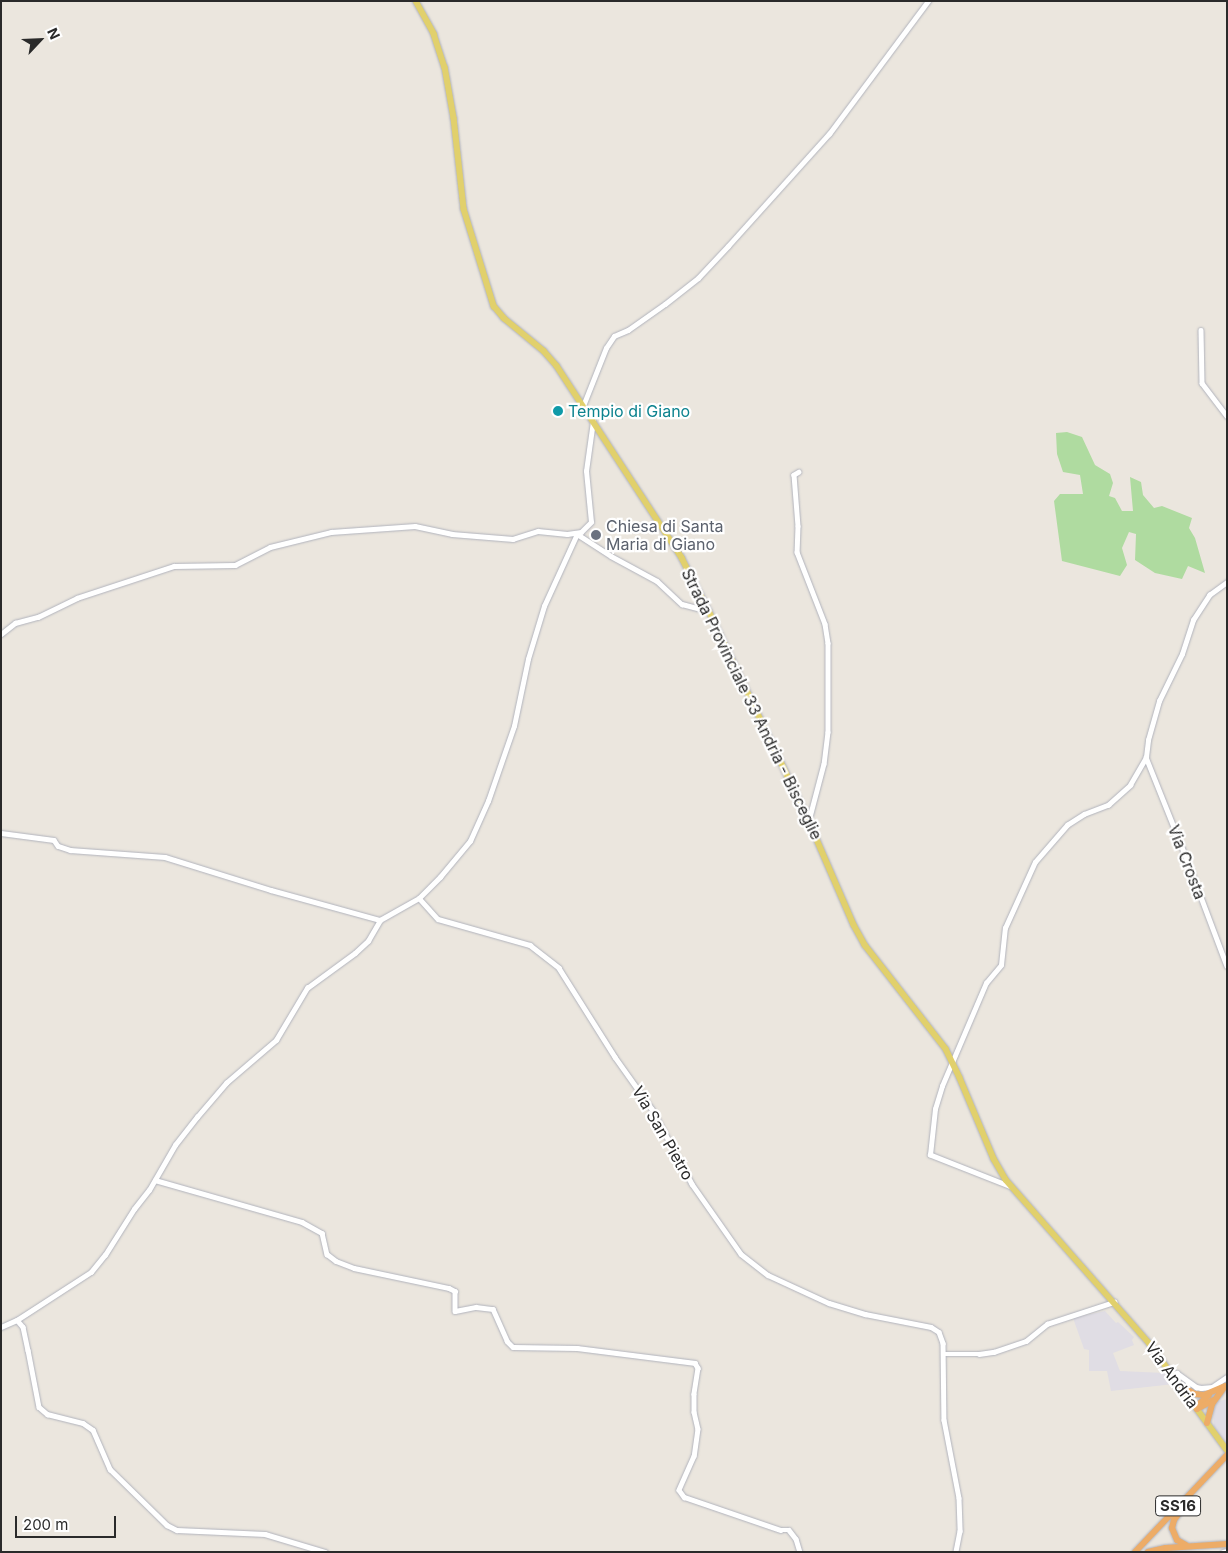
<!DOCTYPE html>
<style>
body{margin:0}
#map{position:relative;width:1228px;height:1553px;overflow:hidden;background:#ebe6de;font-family:Inter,sans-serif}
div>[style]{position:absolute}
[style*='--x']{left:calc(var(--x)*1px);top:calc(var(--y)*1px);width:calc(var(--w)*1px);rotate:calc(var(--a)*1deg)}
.industrial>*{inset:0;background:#e0dde4}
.green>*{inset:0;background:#afdba0}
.roads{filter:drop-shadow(0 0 1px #b1b3bc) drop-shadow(0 0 1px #b1b3bc)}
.minor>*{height:4.5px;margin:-2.25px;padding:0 2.25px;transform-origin:2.25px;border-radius:2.25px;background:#fff}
.major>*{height:5.5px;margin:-2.75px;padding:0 2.75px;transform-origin:2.75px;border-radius:2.75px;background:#e1d06c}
.highway>*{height:6px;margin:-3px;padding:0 3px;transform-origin:3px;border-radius:3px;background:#edac67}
.dots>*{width:14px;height:14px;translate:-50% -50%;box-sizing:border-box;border:2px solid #fff;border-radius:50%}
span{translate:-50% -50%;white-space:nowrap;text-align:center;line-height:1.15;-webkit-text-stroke:4.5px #fff;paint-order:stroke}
.shield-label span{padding:1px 4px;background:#fff;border:1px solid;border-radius:4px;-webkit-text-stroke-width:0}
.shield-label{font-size:15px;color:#2a2a2a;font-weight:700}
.culture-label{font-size:16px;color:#0d838f}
.left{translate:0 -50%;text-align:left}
.worship-label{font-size:16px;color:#5b616d}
.street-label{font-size:16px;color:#2a2a2a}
.frame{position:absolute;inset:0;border:2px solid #2a2a2a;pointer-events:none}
.north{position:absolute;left:15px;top:15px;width:50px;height:50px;-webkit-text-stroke:4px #fff;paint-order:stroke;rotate:65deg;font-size:14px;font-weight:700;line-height:20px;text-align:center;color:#2a2a2a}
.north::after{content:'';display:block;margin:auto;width:18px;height:22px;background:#2a2a2a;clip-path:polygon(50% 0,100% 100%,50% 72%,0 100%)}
.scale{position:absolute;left:15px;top:1516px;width:101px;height:22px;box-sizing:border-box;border:2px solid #2a2a2a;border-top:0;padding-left:6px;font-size:15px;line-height:18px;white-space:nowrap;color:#2a2a2a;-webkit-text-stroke:4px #fff;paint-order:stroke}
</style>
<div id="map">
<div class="industrial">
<i style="clip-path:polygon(1105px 1311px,1116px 1323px,1118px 1322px,1134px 1337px,1132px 1340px,1134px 1345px,1113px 1353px,1120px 1371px,1165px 1373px,1174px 1384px,1111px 1391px,1107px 1371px,1089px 1371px,1089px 1350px,1084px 1349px,1073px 1318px)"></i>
<i style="clip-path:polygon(1227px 1399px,1227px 1441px,1225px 1443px,1214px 1427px,1213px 1411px,1216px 1402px)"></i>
</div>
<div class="green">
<i style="clip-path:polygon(1067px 432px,1082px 437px,1095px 465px,1110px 474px,1113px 483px,1109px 496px,1115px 498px,1122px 511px,1133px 511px,1130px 477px,1141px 482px,1143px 495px,1154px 508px,1162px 506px,1192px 518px,1189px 528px,1195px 538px,1205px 573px,1188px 566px,1182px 579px,1155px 573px,1135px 560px,1136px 534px,1129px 532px,1122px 548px,1127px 565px,1120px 576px,1062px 561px,1054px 501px,1060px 494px,1083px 494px,1080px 475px,1063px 472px,1057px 454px,1056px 433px)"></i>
</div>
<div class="roads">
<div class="minor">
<i style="--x:1201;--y:330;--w:53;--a:88.9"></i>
<i style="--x:1202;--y:383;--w:41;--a:52.9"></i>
<i style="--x:583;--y:406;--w:62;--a:-68.4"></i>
<i style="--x:606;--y:348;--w:14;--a:-56"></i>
<i style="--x:614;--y:336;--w:15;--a:-23"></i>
<i style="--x:628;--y:330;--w:45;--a:-35.1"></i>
<i style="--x:665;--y:304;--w:42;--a:-38.2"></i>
<i style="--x:698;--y:278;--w:44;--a:-46.8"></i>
<i style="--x:728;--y:246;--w:151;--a:-48"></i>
<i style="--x:829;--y:134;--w:166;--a:-53.3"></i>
<i style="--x:799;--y:472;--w:6;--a:149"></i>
<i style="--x:794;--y:475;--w:51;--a:85.5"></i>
<i style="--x:798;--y:526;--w:26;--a:92"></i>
<i style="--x:797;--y:552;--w:77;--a:68.7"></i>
<i style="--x:825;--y:624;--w:19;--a:81"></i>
<i style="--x:828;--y:643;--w:89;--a:90"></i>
<i style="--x:828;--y:732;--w:32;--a:97"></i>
<i style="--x:824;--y:764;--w:59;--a:104.7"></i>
<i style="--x:1;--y:634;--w:18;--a:-38"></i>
<i style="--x:15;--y:623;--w:24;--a:-15"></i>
<i style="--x:38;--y:617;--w:43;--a:-26"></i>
<i style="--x:77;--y:598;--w:102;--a:-18.3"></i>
<i style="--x:174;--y:566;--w:61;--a:-0.9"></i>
<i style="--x:235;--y:565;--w:39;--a:-27"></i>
<i style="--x:270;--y:547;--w:63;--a:-13.8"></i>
<i style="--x:331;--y:532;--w:84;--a:-4.1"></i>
<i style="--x:415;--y:526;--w:38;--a:12"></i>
<i style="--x:452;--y:534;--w:61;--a:4.7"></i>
<i style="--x:513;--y:539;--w:26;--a:-18"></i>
<i style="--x:538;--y:531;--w:29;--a:6"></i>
<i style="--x:567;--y:534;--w:14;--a:-8"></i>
<i style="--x:581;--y:532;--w:14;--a:-45"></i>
<i style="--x:591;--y:522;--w:51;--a:-95.6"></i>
<i style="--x:586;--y:471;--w:50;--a:-82"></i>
<i style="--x:1146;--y:757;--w:108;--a:68.2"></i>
<i style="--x:1186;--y:857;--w:116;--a:69.4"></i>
<i style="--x:1;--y:833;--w:53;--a:7.5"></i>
<i style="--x:54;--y:840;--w:7;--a:56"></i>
<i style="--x:58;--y:846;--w:13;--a:18"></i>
<i style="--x:70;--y:850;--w:95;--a:4.2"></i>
<i style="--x:165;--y:857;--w:111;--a:17.3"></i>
<i style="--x:271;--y:890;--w:113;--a:15.4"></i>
<i style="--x:419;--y:898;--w:28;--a:48"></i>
<i style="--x:438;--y:919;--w:96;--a:15.8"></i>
<i style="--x:530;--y:945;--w:37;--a:38"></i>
<i style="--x:559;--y:968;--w:105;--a:57.8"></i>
<i style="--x:615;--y:1057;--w:64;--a:54.6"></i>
<i style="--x:652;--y:1109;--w:85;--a:61.9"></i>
<i style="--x:692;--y:1184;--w:85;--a:55"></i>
<i style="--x:741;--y:1254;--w:34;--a:38"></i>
<i style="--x:768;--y:1275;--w:67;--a:24.7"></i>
<i style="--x:829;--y:1303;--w:38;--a:17"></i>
<i style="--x:865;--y:1314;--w:67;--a:11.1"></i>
<i style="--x:931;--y:1327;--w:9;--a:32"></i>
<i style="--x:939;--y:1332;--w:12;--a:70"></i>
<i style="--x:943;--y:1343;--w:77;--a:89.3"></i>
<i style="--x:944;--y:1420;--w:79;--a:79.1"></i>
<i style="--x:959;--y:1498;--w:33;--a:88"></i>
<i style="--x:960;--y:1531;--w:21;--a:101"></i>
<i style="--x:155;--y:1180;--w:153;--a:15.9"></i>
<i style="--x:302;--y:1222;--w:23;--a:29"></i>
<i style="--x:322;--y:1233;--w:22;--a:77"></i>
<i style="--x:327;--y:1254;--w:11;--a:38"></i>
<i style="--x:336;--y:1261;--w:19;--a:21"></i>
<i style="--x:354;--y:1268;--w:97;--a:11.9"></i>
<i style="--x:449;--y:1288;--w:7;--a:27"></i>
<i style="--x:455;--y:1291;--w:20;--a:90"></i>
<i style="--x:455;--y:1311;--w:21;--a:-11"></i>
<i style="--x:476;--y:1307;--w:17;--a:7"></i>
<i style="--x:493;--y:1309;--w:35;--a:66"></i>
<i style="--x:507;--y:1341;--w:8;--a:45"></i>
<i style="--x:513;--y:1347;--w:64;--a:0.9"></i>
<i style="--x:577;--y:1348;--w:119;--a:7.2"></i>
<i style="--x:695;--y:1363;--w:6;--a:59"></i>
<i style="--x:698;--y:1368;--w:26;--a:99"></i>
<i style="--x:694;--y:1394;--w:18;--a:90"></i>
<i style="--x:694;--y:1412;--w:17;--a:77"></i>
<i style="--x:698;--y:1429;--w:27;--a:98"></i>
<i style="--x:694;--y:1456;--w:37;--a:114"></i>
<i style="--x:679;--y:1490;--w:9;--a:54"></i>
<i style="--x:684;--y:1497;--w:102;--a:18.8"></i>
<i style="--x:781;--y:1530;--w:8;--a:0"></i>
<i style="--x:789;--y:1530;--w:11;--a:52"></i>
<i style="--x:796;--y:1539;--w:14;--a:73"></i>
<i style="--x:1011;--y:1187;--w:87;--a:-158.4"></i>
<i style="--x:930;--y:1155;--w:46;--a:-83.8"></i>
<i style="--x:935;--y:1109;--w:24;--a:-73"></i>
<i style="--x:942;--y:1086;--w:112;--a:-66.9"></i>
<i style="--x:986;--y:983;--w:23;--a:-50"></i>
<i style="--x:1001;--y:965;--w:37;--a:-84"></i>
<i style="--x:1005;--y:928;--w:72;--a:-65.6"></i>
<i style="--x:1035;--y:862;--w:49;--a:-49.1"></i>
<i style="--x:1067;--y:825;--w:20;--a:-33"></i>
<i style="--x:1084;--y:814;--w:26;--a:-21"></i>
<i style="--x:1108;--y:805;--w:30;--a:-42"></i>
<i style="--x:1130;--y:785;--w:32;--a:-60"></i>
<i style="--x:1146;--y:757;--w:17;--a:-83"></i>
<i style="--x:1148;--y:740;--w:41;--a:-74.2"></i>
<i style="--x:1159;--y:701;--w:52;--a:-63.9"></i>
<i style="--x:1182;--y:654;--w:36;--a:-72"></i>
<i style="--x:1193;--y:620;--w:30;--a:-57"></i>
<i style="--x:1209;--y:595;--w:22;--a:-36"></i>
<i style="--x:17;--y:1320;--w:9;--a:49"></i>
<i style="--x:23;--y:1327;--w:24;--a:78"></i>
<i style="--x:28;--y:1350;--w:58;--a:79.1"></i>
<i style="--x:39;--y:1407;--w:11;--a:41"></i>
<i style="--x:47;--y:1414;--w:37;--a:14"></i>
<i style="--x:83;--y:1423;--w:12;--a:35"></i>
<i style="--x:93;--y:1430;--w:43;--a:66.4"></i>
<i style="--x:110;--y:1469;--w:80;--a:44.5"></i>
<i style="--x:167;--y:1525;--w:11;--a:27"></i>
<i style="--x:177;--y:1530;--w:88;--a:2.6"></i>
<i style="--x:265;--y:1534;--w:63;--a:16.7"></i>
<i style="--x:1;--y:1327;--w:17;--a:-24"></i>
<i style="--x:17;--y:1320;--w:88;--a:-33"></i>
<i style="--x:91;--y:1272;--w:22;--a:-51"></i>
<i style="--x:105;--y:1255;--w:54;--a:-57.8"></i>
<i style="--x:134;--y:1209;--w:24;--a:-52"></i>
<i style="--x:149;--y:1190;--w:52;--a:-60"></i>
<i style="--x:175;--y:1145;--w:36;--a:-52"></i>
<i style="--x:197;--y:1117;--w:45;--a:-49.5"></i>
<i style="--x:226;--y:1083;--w:66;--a:-40.7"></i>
<i style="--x:276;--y:1040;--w:61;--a:-59.2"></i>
<i style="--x:307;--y:988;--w:59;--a:-36.1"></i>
<i style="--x:355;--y:953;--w:18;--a:-43"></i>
<i style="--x:368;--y:941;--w:24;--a:-60"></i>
<i style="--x:380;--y:920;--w:45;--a:-29.4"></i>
<i style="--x:419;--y:898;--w:30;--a:-45"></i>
<i style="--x:440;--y:877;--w:47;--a:-50.2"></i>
<i style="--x:470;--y:841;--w:44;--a:-65.8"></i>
<i style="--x:488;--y:801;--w:79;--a:-70.9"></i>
<i style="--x:514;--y:726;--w:68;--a:-78.2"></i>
<i style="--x:528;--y:659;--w:55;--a:-73.2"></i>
<i style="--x:544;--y:606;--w:79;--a:-65.4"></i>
<i style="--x:577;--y:534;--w:40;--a:32.9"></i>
<i style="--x:611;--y:556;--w:52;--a:28.5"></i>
<i style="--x:657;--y:581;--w:34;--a:43"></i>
<i style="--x:682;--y:604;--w:28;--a:15"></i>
<i style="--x:943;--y:1354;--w:36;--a:0"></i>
<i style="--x:979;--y:1354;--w:15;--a:-8"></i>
<i style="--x:994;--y:1352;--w:34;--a:-19"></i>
<i style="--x:1026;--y:1341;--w:27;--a:-39"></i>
<i style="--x:1047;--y:1324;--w:71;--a:-18.2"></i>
<i style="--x:1173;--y:1374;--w:4;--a:-14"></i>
<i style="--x:1177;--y:1373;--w:24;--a:36"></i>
<i style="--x:1196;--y:1387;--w:5;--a:11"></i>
<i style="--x:1201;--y:1388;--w:11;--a:-5"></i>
<i style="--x:1212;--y:1387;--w:18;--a:-34"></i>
<i style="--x:1223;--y:1552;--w:4;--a:-14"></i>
</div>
<div class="major">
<i style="--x:416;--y:1;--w:38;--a:61"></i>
<i style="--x:434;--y:34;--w:35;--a:72"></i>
<i style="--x:445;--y:67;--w:52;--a:80"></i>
<i style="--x:454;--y:118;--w:92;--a:83.7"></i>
<i style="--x:464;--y:209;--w:102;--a:72.8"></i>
<i style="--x:494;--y:306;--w:16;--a:50"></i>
<i style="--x:504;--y:318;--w:52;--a:39.5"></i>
<i style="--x:544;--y:351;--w:20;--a:49"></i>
<i style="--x:557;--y:366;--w:229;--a:56.9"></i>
<i style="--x:682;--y:558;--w:59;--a:63"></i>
<i style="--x:709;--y:611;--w:233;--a:64.5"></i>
<i style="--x:809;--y:821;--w:113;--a:66.6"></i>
<i style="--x:854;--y:925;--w:23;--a:61"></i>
<i style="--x:865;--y:945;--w:132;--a:52.1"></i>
<i style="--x:946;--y:1049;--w:32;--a:64"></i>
<i style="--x:960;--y:1078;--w:88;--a:67.2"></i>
<i style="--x:994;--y:1159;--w:24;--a:60"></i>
<i style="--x:1006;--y:1180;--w:218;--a:48.7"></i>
<i style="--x:1150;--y:1344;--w:131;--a:54"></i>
</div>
<div class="highway">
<i style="--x:1182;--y:1387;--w:15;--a:28"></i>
<i style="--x:1195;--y:1394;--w:9;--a:6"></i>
<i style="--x:1204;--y:1395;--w:23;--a:-23"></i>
<i style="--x:1197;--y:1409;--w:5;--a:-68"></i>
<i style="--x:1199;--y:1404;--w:13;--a:-42"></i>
<i style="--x:1197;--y:1409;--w:18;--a:-29"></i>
<i style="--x:1207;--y:1423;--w:20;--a:-75"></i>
<i style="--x:1212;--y:1404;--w:19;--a:-54"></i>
<i style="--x:1186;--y:1545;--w:10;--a:-151"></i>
<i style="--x:1177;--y:1540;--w:13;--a:-113"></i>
<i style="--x:1172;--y:1528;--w:8;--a:-76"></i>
<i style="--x:1174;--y:1520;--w:26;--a:-53"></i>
<i style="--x:1135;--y:1552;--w:134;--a:-46.5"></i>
<i style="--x:1148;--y:1552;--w:18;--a:-13"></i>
<i style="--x:1166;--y:1548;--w:61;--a:-3.8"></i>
</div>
</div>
<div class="dots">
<i style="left:558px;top:411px;background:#0f9aa8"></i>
<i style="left:596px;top:535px;background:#6b7280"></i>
</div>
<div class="shield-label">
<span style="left:1178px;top:1506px">SS16</span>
</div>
<div class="culture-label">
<span class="left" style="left:568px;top:411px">Tempio di Giano</span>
</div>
<div class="worship-label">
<span class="left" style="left:606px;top:535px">Chiesa di Santa<br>Maria di Giano</span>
</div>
<div class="street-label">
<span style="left:752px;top:704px;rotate:64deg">Strada Provinciale 33 Andria - Bisceglie</span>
<span style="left:1187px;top:862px;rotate:69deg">Via Crosta</span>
<span style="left:663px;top:1133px;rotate:60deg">Via San Pietro</span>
<span style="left:1172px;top:1375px;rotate:54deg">Via Andria</span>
</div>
<div class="frame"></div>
<div class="north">N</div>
<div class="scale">200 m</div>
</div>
